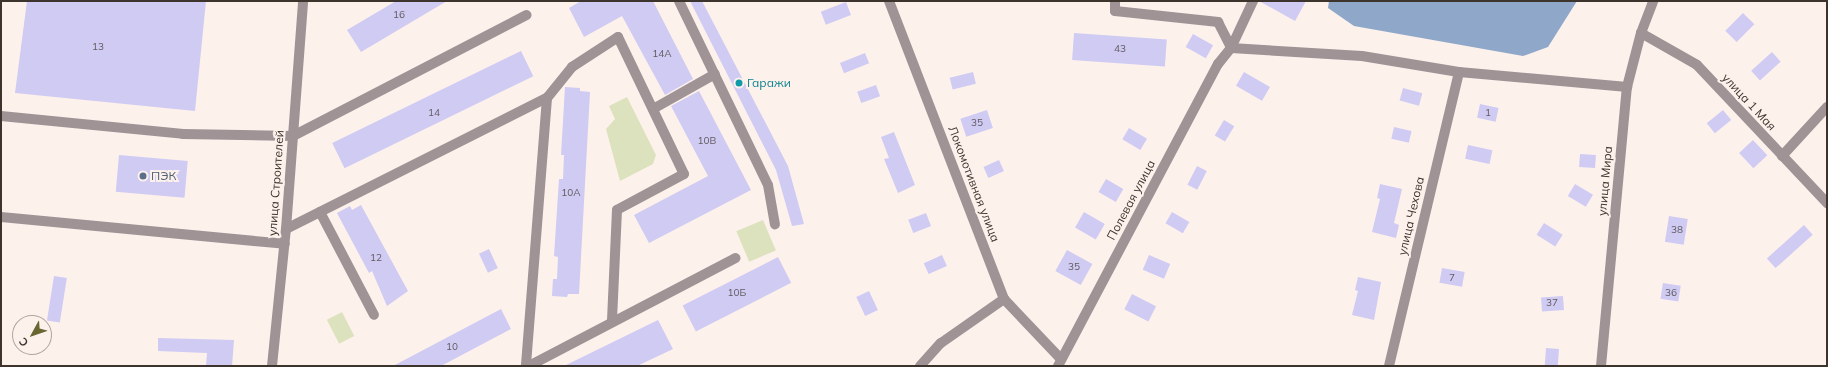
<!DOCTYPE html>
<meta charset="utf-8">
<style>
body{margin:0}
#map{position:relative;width:1828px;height:367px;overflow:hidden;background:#fdf1ec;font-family:Mulish,sans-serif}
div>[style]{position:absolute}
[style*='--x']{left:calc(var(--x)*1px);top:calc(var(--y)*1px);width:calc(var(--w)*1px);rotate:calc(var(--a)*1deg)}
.green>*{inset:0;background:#dce2bd;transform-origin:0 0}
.water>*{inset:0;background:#8fa8c9}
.building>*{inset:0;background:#cfcbf3;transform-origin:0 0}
.minor>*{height:10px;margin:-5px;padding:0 5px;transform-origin:5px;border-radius:5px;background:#a09396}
.dots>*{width:11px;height:11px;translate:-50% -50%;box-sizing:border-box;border:2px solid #fdf1ec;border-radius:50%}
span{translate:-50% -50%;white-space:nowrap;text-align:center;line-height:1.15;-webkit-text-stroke:4px #fdf1ec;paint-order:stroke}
.number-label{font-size:10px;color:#625a5f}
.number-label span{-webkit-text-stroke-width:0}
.culture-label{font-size:12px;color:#0d838f}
.left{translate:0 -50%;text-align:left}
.street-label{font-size:12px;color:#3e342e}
.service-label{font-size:12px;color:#4e5e75}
.frame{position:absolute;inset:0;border:2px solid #3e342e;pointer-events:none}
.north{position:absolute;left:12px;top:315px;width:40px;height:40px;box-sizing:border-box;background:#fdf1ec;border:1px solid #b1a5a0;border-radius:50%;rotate:230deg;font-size:11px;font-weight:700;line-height:16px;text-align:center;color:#3e342e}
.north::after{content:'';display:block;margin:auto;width:14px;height:18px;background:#696632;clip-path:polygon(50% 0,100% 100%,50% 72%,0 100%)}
</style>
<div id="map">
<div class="green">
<i style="clip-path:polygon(627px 97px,656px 155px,653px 164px,620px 181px,606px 129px,615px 119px,609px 106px)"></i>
<i style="left:763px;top:220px;width:33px;height:29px;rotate:67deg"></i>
<i style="left:342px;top:312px;width:27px;height:17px;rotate:63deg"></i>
</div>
<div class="water">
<i style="clip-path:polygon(1329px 1px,1577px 1px,1548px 47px,1523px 56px,1354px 26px,1328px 8px)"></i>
</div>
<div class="building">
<i style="clip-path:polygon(27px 1px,206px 1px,195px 111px,15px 93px)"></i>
<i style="clip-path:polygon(396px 1px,447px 1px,361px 52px,347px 30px)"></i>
<i style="clip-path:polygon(581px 1px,653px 1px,693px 79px,665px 95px,622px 16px,584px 37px,569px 8px)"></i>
<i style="clip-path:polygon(690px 1px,702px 1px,788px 166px,804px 224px,792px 226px,776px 170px)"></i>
<i style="clip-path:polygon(1259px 1px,1306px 1px,1295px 21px)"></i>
<i style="left:846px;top:2px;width:14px;height:27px;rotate:69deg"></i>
<i style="left:1743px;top:13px;width:16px;height:25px;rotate:45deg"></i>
<i style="left:1074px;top:33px;width:93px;height:27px;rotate:4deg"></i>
<i style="left:1193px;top:34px;width:23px;height:15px;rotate:29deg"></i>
<i style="left:521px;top:51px;width:28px;height:210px;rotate:64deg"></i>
<i style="left:1772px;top:52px;width:13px;height:28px;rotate:48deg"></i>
<i style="left:865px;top:53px;width:11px;height:27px;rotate:68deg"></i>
<i style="left:973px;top:72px;width:12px;height:24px;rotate:76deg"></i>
<i style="left:1244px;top:72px;width:30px;height:16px;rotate:30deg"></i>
<i style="left:876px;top:85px;width:12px;height:20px;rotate:70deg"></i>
<i style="clip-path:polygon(565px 87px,580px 88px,580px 91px,590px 92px,579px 294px,568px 294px,567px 297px,552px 296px,553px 279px,557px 279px,558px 257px,554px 256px,559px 179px,563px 179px,564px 155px,561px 155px)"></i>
<i style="left:1403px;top:88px;width:20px;height:13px;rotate:15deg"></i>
<i style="clip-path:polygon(699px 91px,751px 190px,649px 243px,634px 215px,708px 176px,671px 106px)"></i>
<i style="left:1480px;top:104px;width:19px;height:14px;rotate:12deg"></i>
<i style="left:987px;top:110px;width:19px;height:28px;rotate:72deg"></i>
<i style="left:1723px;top:110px;width:13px;height:21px;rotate:51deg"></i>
<i style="left:1224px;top:120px;width:12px;height:18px;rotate:31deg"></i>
<i style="left:1394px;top:127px;width:18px;height:12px;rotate:13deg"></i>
<i style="left:1129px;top:128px;width:21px;height:13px;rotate:31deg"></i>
<i style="clip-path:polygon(894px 132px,915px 185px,898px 193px,884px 159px,889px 158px,881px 137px)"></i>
<i style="left:1753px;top:140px;width:21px;height:19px;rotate:47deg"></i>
<i style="left:1468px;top:145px;width:25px;height:14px;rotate:12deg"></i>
<i style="left:1580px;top:154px;width:16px;height:13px;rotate:4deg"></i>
<i style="left:119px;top:155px;width:69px;height:37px;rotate:5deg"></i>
<i style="left:999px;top:160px;width:12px;height:17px;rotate:66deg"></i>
<i style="left:1197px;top:166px;width:11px;height:21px;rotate:27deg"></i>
<i style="left:1106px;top:179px;width:20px;height:15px;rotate:30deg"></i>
<i style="clip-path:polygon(1380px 184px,1402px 189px,1394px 223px,1399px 225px,1396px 238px,1372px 232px,1380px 199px,1377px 198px)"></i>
<i style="left:1575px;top:184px;width:21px;height:14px;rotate:31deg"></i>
<i style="clip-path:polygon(361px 205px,408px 291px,387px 306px,372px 271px,369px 273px,337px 213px,350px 206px,352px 210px)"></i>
<i style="left:1084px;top:212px;width:24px;height:18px;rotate:30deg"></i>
<i style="left:1172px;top:212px;width:20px;height:13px;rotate:30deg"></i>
<i style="left:926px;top:213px;width:14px;height:19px;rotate:69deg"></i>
<i style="left:1669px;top:216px;width:19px;height:26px;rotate:9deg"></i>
<i style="left:1544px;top:223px;width:22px;height:14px;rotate:32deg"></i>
<i style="left:1804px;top:225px;width:13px;height:50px;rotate:48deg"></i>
<i style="left:489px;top:249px;width:21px;height:11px;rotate:65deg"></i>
<i style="left:1067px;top:250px;width:29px;height:24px;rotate:29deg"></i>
<i style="left:942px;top:255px;width:12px;height:20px;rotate:66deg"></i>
<i style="left:1149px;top:255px;width:23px;height:16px;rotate:23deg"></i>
<i style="left:778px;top:257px;width:29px;height:107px;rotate:63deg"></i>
<i style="left:1442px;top:268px;width:23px;height:15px;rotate:10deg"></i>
<i style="left:54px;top:276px;width:13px;height:45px;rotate:9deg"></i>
<i style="clip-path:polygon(1358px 277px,1381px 282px,1374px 320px,1352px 315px,1358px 291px,1355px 290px)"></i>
<i style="left:1663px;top:283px;width:18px;height:16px;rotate:9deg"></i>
<i style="left:869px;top:291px;width:21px;height:14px;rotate:65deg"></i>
<i style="left:1132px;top:294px;width:27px;height:17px;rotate:27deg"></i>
<i style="left:1563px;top:296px;width:14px;height:22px;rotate:86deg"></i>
<i style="clip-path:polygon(501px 309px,511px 329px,441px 366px,393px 366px)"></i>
<i style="clip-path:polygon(658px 320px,673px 349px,637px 366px,564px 366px)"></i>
<i style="clip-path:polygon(158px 338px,234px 340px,232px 366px,206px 366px,207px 353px,158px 351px)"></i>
<i style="left:1546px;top:348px;width:13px;height:18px;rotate:4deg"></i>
</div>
<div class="minor">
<i style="--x:679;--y:1;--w:204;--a:64.2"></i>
<i style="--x:768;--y:185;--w:40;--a:80"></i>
<i style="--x:889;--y:1;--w:319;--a:68.9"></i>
<i style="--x:1004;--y:299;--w:83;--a:46.5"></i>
<i style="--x:1115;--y:1;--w:10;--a:90"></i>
<i style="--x:1115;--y:11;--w:104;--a:6.1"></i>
<i style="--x:1218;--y:22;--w:29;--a:63"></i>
<i style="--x:1641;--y:33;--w:64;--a:29.7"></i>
<i style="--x:1697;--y:65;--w:190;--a:46.7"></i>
<i style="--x:1231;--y:48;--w:131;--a:3.5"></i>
<i style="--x:1362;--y:56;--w:98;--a:9.4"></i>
<i style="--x:1459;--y:72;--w:169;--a:5.1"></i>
<i style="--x:547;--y:98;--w:40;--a:-51"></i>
<i style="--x:572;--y:67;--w:55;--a:-33.1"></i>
<i style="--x:618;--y:37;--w:152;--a:64.3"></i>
<i style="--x:684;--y:174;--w:76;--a:151.8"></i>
<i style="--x:617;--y:210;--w:111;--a:92.6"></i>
<i style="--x:653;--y:109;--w:71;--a:-29.4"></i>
<i style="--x:1;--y:116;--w:183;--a:5.6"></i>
<i style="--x:183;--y:134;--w:110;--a:1"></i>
<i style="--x:293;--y:136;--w:263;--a:-27.4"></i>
<i style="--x:1782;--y:156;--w:67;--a:-47.4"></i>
<i style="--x:320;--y:212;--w:116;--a:62.3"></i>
<i style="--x:1;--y:217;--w:285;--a:5.4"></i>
<i style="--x:286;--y:229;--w:292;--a:-26.7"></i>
<i style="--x:547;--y:98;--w:269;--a:94.5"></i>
<i style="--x:272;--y:366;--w:138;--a:-84.2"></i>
<i style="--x:286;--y:229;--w:229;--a:-85.7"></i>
<i style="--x:529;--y:366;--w:233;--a:-27.6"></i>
<i style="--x:920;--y:366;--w:31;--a:-48"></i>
<i style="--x:941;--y:343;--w:77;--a:-34.9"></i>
<i style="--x:1058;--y:366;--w:342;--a:-62.1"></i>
<i style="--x:1218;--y:64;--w:21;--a:-51"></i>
<i style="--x:1231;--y:48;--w:52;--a:-64.9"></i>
<i style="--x:1389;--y:366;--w:302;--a:-76.6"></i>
<i style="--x:1601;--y:366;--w:280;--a:-84.7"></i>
<i style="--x:1627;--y:87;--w:56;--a:-75.5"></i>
<i style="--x:1641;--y:33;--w:34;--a:-69"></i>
</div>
<div class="dots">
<i style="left:739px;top:83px;background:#0f9aa8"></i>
<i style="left:143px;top:176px;background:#5c6f8a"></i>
</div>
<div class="number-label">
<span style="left:399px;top:15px">16</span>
<span style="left:98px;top:47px">13</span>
<span style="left:1120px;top:49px">43</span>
<span style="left:662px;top:54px">14А</span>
<span style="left:434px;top:113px">14</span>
<span style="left:1488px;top:113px">1</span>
<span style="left:977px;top:123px">35</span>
<span style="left:707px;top:141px">10В</span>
<span style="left:571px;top:193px">10А</span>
<span style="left:1677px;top:230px">38</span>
<span style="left:376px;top:258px">12</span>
<span style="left:1074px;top:267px">35</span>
<span style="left:1452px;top:278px">7</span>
<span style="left:737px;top:293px">10Б</span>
<span style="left:1671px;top:293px">36</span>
<span style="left:1552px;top:303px">37</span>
<span style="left:452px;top:347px">10</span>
</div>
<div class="culture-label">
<span class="left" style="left:747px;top:83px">Гаражи</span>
</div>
<div class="street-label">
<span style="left:1749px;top:102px;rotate:47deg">улица 1 Мая</span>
<span style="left:1605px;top:181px;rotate:-85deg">улица Мира</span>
<span style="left:276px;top:183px;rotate:-86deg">улица Строителей</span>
<span style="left:974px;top:184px;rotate:69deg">Локомотивная улица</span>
<span style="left:1131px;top:200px;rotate:-62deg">Полевая улица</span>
<span style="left:1411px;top:216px;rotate:-77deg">улица Чехова</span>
</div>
<div class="service-label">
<span class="left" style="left:151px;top:176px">ПЭК</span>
</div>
<div class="frame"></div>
<div class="north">С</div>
</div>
